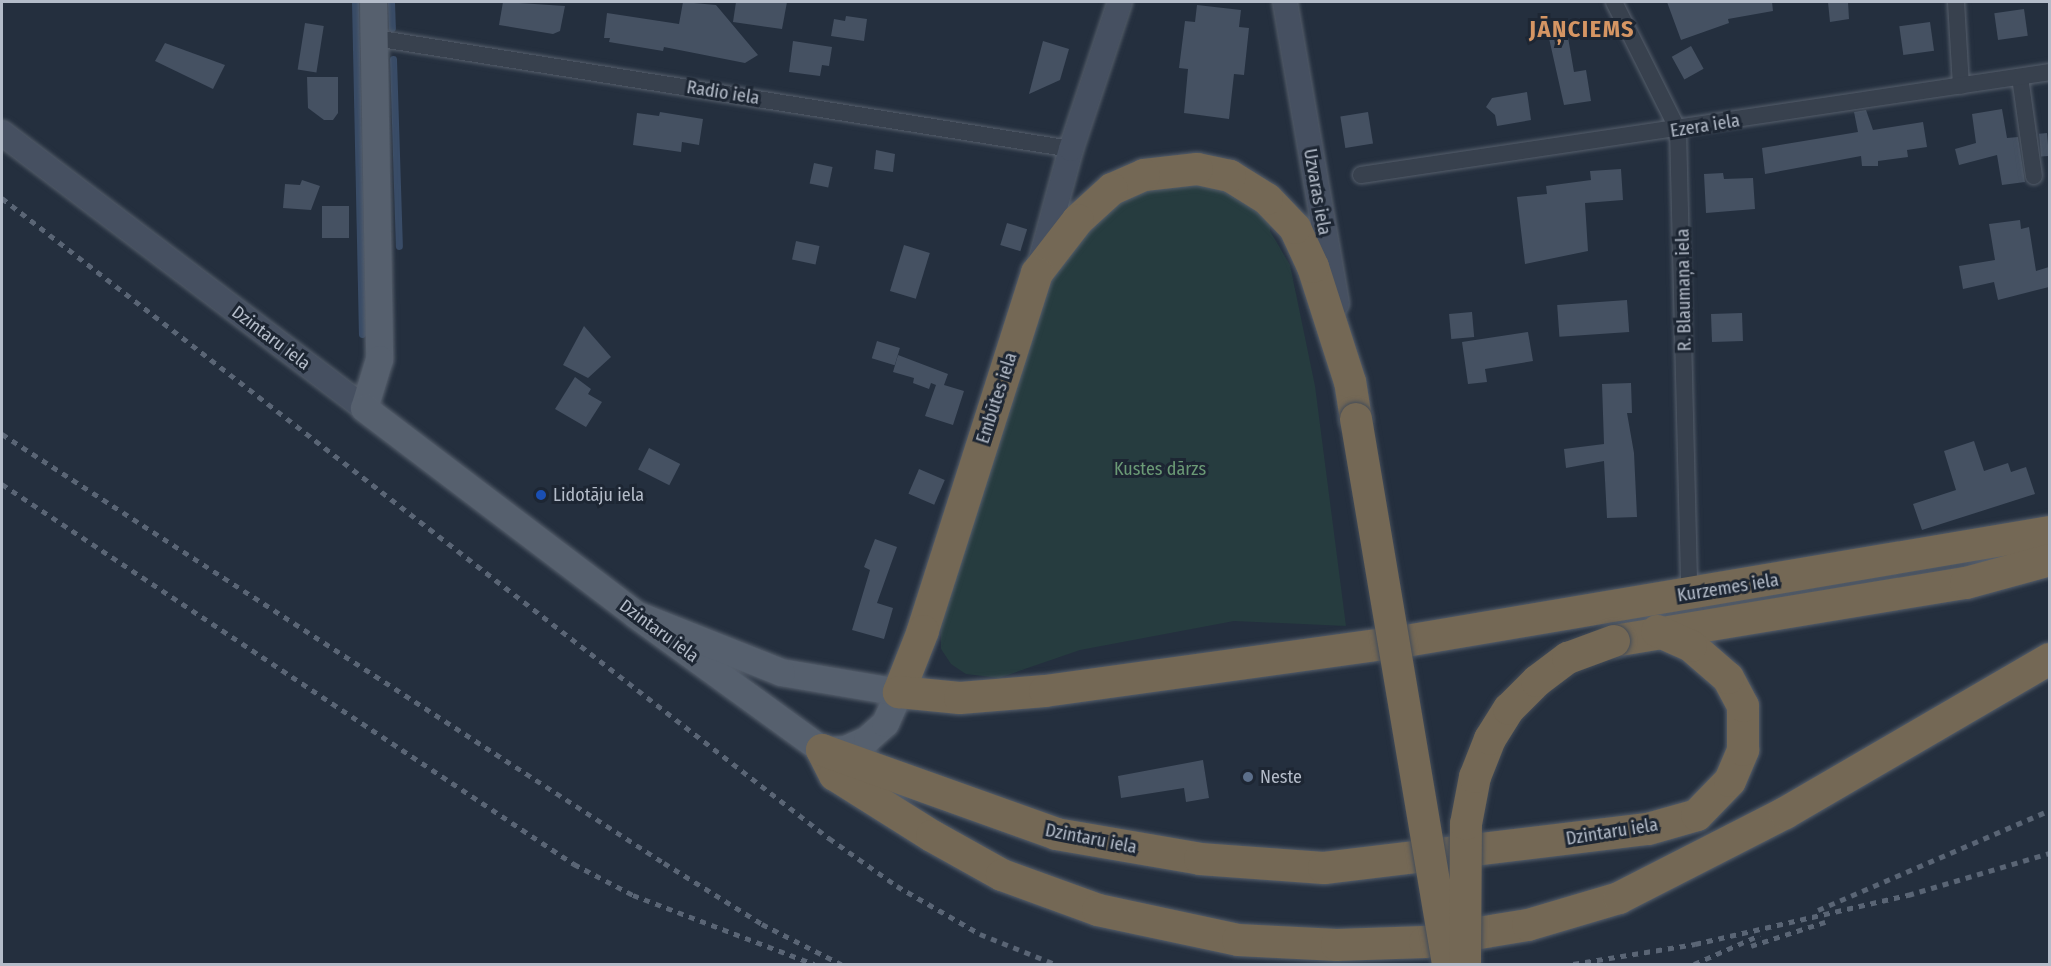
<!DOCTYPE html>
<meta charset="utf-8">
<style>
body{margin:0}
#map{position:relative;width:2051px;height:966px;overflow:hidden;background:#242f3e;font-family:"Fira Sans Condensed",sans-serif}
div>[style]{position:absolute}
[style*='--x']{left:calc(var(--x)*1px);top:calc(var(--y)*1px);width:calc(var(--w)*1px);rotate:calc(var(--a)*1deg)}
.green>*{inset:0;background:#263c3f}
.stream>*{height:7px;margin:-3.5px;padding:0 3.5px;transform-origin:3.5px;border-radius:3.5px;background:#394c67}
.building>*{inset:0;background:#455162;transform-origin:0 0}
.roads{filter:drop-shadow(0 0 2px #565f6c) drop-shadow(0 0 2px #565f6c)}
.street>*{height:16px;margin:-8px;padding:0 8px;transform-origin:8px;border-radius:8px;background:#38414e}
.secondary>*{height:24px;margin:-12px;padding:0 12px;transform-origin:12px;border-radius:12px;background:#465061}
.primary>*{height:27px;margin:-13.5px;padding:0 13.5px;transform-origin:13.5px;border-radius:13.5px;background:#56606e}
.highway>*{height:32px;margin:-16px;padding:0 16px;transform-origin:16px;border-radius:16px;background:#746855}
.rail>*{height:4.5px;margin-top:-2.25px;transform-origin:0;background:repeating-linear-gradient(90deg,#5a6575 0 6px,transparent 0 12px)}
.bridges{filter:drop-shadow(0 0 2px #434c59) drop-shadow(0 0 2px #434c59)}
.highway-bridge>*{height:32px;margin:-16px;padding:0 16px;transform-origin:16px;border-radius:16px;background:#746855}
.dots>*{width:16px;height:16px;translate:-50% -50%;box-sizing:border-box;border:3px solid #1d2633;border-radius:50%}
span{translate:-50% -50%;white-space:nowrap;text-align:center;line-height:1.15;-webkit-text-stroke:6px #1d2633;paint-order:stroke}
.street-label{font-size:18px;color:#b4bcc9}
.park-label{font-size:18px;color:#6b9a76}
.poi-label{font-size:18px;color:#b4bcc9}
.left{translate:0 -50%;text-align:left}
.district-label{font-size:24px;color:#d59563;font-weight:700;letter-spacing:1.5px}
.frame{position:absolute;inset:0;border:3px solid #b4bcc9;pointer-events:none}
</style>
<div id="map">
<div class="green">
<i style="clip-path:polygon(1170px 181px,1228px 190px,1271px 219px,1270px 231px,1290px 265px,1315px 386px,1346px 626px,1234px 621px,1080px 650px,999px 678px,966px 674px,951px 664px,941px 649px,941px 628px,969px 529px,1055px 271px,1103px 208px)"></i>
</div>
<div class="stream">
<i style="--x:355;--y:2;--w:332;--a:88.8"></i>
<i style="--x:391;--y:2;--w:26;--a:88"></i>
<i style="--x:393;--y:59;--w:187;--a:88.2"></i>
</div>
<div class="building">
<i style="clip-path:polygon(503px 2px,565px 6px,560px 31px,553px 34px,499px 25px)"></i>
<i style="clip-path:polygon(683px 2px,716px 5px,758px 55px,745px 63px,664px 47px,663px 51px,609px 42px,610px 38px,604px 38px,607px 13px,679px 24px)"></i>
<i style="clip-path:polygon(736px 2px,787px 2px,782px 29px,733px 22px)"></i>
<i style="clip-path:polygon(1667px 2px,1772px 2px,1773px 11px,1728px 19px,1729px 23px,1681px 40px)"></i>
<i style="clip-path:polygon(1828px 2px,1848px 2px,1849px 19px,1830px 22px)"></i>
<i style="clip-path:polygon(1197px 5px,1241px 10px,1239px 27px,1249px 28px,1244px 75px,1234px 74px,1229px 119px,1184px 113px,1188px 69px,1179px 68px,1185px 21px,1195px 22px)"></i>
<i style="left:2024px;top:9px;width:27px;height:30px;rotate:82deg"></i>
<i style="clip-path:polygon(846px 16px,867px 19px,864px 41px,831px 36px,834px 19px,845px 21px)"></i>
<i style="clip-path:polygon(1565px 20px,1574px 72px,1586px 70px,1591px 101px,1564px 105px,1546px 25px)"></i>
<i style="left:1930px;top:22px;width:29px;height:31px;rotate:82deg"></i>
<i style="left:305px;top:23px;width:19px;height:47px;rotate:9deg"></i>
<i style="clip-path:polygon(793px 41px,832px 47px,829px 66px,822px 65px,820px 76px,789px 72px)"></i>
<i style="clip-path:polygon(1043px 41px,1069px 49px,1060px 80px,1029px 94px)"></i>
<i style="clip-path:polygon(165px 43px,225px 65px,213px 89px,155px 61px)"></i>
<i style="left:1691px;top:46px;width:26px;height:22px;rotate:61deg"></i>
<i style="clip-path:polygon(307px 77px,338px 77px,338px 113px,333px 120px,324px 120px,308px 108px)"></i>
<i style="clip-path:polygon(1527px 92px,1531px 120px,1497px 126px,1495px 115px,1486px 107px,1492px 98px)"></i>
<i style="clip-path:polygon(2002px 109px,2007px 138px,2018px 137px,2025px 182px,2002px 185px,1997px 155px,1959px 165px,1955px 149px,1976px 143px,1972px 114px)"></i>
<i style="clip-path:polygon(1866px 110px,1873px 130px,1923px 122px,1927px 147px,1907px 150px,1908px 157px,1878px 161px,1878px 166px,1862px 166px,1861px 156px,1765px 174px,1762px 148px,1858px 132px,1854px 112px)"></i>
<i style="clip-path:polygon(660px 112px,703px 119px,699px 145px,682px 142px,681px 152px,633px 145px,637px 113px,659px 116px)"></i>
<i style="left:1368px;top:112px;width:32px;height:28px;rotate:81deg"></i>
<i style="left:2047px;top:133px;width:23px;height:8px;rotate:85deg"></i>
<i style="clip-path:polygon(876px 150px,895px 154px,893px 172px,874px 169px)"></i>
<i style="left:814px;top:163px;width:19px;height:21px;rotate:12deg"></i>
<i style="clip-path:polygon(1621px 169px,1623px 200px,1585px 203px,1588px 251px,1525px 264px,1517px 197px,1547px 194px,1546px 186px,1591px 180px,1590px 171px)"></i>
<i style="clip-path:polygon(1723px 173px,1724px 179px,1753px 178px,1755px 209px,1706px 213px,1704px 174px)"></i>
<i style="clip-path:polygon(302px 180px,320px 186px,311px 210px,283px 208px,285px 184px,300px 185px)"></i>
<i style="left:322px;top:206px;width:27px;height:32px"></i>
<i style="clip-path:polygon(2020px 220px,2021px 229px,2029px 227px,2036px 271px,2049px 267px,2049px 287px,1998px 300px,1994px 282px,1963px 289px,1959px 266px,1995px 260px,1989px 224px)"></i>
<i style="left:1007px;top:223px;width:21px;height:23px;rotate:17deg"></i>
<i style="left:796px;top:241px;width:24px;height:19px;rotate:12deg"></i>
<i style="left:904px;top:245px;width:27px;height:48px;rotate:17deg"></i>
<i style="left:1627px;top:300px;width:32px;height:70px;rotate:86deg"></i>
<i style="left:1472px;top:312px;width:25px;height:23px;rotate:85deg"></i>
<i style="left:1742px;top:313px;width:28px;height:31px;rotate:88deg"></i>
<i style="clip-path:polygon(584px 326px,611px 357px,588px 378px,563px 365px)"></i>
<i style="clip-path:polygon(1528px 332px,1533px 361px,1485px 369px,1487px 382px,1468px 384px,1462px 342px)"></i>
<i style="left:877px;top:341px;width:24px;height:18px;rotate:17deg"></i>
<i style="clip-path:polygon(898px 355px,948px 374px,944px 385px,964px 391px,953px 425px,925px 416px,936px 385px,931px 383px,929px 389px,913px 383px,914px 378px,893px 372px)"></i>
<i style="clip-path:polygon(575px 377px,591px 389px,588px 394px,602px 402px,586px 427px,555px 409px)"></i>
<i style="clip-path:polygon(1631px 383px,1632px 413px,1627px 413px,1634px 453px,1637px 517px,1607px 518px,1604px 461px,1566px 468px,1564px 449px,1604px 444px,1602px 384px)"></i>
<i style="clip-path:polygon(1974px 441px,1984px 471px,2008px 463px,2011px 472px,2026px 467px,2035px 494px,1922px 530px,1913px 504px,1956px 490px,1944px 451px)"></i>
<i style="left:649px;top:448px;width:35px;height:24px;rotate:27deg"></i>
<i style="left:919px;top:469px;width:28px;height:27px;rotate:23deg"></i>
<i style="clip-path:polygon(875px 539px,897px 547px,877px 603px,893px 608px,884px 639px,852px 630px,870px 570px,864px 567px)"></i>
<i style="clip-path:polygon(1203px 760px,1209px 798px,1186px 802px,1184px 788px,1121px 798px,1118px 776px)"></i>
</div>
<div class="roads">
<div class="street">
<i style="--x:1614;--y:2;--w:143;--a:63.4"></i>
<i style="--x:1678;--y:130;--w:465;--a:88.6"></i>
<i style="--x:1956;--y:2;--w:84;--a:86.6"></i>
<i style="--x:375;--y:38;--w:705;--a:9.06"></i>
<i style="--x:2020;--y:77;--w:100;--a:82"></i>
<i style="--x:1361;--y:175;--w:697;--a:-8.5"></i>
</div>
<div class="secondary">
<i style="--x:1285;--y:2;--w:306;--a:80.2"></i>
<i style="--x:2;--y:133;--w:455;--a:37.2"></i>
<i style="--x:1040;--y:263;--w:118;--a:-74.8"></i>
<i style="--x:1071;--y:149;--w:155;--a:-71.6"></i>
</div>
<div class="primary">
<i style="--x:373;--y:2;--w:357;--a:89"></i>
<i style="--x:379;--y:359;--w:51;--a:107"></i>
<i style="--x:364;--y:408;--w:340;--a:37.2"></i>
<i style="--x:635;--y:614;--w:231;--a:36"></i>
<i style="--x:822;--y:750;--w:23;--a:-2"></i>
<i style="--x:845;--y:749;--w:24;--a:-24"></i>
<i style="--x:867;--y:739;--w:24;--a:-42"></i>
<i style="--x:885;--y:723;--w:34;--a:-66"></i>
<i style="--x:899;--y:692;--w:120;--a:-170.4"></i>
<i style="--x:781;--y:672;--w:157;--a:-158.3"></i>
</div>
<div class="highway">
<i style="--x:1356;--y:419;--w:37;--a:-99"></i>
<i style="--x:1350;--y:382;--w:121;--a:-107.8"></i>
<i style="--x:1313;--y:267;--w:43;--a:-114.8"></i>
<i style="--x:1295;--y:228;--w:40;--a:-134"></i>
<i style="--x:1267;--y:199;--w:44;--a:-148.1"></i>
<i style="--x:1230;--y:176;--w:34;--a:-168"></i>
<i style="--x:1197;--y:169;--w:53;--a:173.5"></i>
<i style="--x:1144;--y:175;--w:35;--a:156"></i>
<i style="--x:1112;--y:189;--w:46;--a:137.6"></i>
<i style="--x:1078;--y:220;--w:67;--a:127.7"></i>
<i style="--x:1037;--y:273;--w:376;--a:107.7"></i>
<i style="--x:923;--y:631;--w:66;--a:111.5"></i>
<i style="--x:899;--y:692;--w:61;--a:5.6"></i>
<i style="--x:960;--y:698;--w:85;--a:-4.7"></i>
<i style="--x:1045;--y:691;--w:364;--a:-7.9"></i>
<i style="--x:1406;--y:641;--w:653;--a:-9.61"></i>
<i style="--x:1614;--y:641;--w:357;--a:-9.4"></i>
<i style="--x:1966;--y:583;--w:87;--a:-15.3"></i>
<i style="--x:822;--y:750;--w:28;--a:63"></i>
<i style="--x:835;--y:775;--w:115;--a:32.2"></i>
<i style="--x:932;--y:836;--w:80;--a:29.1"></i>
<i style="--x:1002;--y:875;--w:102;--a:20"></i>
<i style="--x:1098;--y:910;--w:143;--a:12.1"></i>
<i style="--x:1238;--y:940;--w:99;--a:2.9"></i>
<i style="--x:1337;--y:945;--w:88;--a:-2"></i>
<i style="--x:1425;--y:942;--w:104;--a:-9.4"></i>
<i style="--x:1528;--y:925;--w:95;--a:-16.5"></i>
<i style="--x:1619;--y:898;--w:186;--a:-27.1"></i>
<i style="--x:1785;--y:813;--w:306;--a:-30.2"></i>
<i style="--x:822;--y:750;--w:249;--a:19.7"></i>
<i style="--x:1056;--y:834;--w:146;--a:9.8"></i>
<i style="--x:1200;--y:859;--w:124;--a:4.2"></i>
<i style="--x:1324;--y:868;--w:326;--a:-6.9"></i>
<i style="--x:1648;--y:829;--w:51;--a:-15.9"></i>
<i style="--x:1697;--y:815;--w:47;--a:-45.9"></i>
<i style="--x:1730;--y:781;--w:34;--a:-67"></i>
<i style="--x:1743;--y:750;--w:44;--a:-90"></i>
<i style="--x:1743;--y:706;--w:32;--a:-118"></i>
<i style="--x:1728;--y:678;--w:49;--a:-139.1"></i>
<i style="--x:1691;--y:646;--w:37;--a:-156"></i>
</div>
</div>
<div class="rail">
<i style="--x:2;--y:198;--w:1046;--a:37.74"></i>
<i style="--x:829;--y:838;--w:83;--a:35.2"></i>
<i style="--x:897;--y:886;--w:96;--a:30"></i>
<i style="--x:980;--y:934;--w:81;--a:21.8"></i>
<i style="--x:2;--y:434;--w:789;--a:32.94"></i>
<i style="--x:664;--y:863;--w:115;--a:31.9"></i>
<i style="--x:762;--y:924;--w:89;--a:26.9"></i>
<i style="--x:2;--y:484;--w:687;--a:33.6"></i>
<i style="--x:574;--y:864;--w:67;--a:27.7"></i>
<i style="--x:633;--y:895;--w:194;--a:20.9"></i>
<i style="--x:1818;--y:910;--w:253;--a:-23.3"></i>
<i style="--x:1751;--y:946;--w:78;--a:-18"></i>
<i style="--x:1573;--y:964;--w:124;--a:-9.3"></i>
<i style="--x:1695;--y:944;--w:219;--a:-13"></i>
<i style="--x:1908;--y:895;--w:148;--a:-16.5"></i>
<i style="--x:1694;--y:964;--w:72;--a:-23.7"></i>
</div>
<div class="bridges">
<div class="highway-bridge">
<i style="--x:1356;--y:419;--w:553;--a:80.42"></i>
<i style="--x:1465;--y:964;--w:140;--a:-89.6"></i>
<i style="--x:1466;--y:824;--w:48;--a:-79.2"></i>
<i style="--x:1475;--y:777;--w:41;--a:-68.5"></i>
<i style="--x:1490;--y:739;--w:36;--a:-58"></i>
<i style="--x:1509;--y:709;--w:40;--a:-45"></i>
<i style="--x:1537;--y:681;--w:39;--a:-37"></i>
<i style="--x:1568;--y:658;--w:49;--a:-20.3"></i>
</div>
</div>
<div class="dots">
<i style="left:541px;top:495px;background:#1a4fb4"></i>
<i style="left:1248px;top:777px;background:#5c6f8a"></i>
</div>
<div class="street-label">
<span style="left:723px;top:93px;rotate:9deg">Radio iela</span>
<span style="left:1705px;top:126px;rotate:-9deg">Ezera iela</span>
<span style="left:1317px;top:192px;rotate:80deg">Uzvaras iela</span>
<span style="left:1684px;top:290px;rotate:-91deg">R. Blaumaņa iela</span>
<span style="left:271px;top:338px;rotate:37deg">Dzintaru iela</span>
<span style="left:997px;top:398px;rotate:-72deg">Embūtes iela</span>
<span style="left:1728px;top:588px;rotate:-9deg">Kurzemes iela</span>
<span style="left:659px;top:631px;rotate:36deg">Dzintaru iela</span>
<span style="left:1612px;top:832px;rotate:-9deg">Dzintaru iela</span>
<span style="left:1091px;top:839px;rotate:11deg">Dzintaru iela</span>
</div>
<div class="park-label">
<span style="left:1160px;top:469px">Kustes dārzs</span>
</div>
<div class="poi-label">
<span class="left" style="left:553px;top:495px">Lidotāju iela</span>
<span class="left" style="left:1260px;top:777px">Neste</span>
</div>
<div class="district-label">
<span style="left:1582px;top:30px">JĀŅCIEMS</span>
</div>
<div class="frame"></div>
</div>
